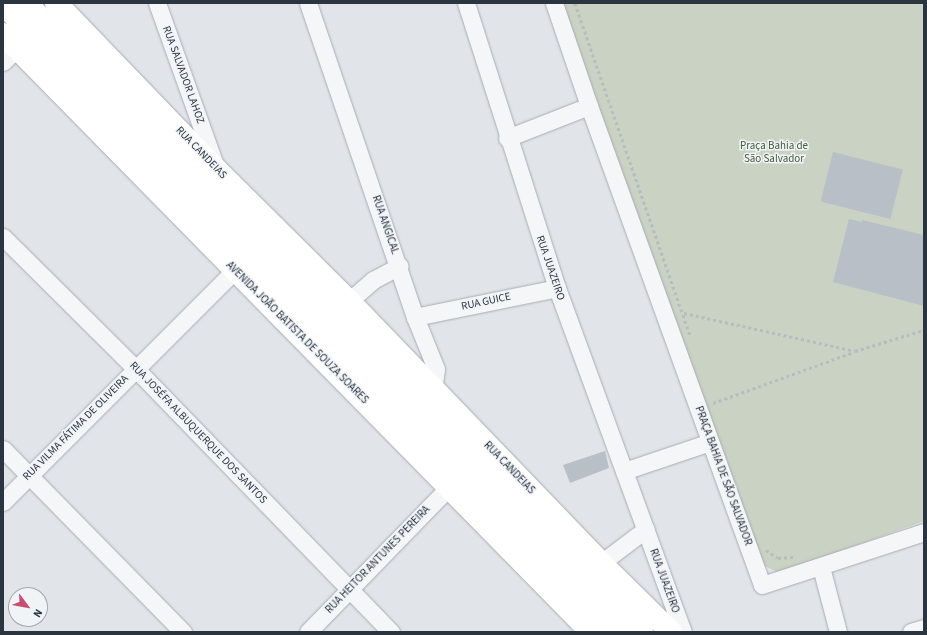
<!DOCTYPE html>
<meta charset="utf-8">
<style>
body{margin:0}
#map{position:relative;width:927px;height:635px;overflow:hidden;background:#e1e5e9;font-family:"Source Sans 3",sans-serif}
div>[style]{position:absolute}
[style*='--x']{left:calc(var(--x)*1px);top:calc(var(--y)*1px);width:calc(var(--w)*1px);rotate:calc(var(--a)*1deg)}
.green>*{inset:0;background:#c9d2c3}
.building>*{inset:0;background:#b9bfc6;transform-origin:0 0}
.path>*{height:2.5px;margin-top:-1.25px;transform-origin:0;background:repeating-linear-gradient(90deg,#b7bcc0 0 3px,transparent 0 6px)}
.roads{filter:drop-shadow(0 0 1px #a6adb3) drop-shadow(0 0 1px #a6adb3)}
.street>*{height:17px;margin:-8.5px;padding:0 8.5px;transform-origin:8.5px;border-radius:8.5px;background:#f4f6f7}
.secondary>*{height:22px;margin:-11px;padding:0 11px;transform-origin:11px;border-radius:11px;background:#fff}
.primary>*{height:22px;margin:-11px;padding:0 11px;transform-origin:11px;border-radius:11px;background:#fff}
span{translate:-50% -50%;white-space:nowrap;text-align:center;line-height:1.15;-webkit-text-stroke:3px #f1f4f7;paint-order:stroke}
.street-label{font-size:11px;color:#2a3540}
.park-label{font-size:11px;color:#445b38}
.frame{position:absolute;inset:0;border:4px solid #2a3540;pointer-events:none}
.north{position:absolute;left:8px;top:587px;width:40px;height:40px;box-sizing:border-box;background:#f1f4f7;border:1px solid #a1a8ae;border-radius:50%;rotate:122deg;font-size:11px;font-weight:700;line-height:16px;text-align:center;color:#2a3540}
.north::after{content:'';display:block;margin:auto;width:14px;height:18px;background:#c84d71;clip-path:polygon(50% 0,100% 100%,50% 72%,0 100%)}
</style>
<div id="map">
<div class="green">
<i style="clip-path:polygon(563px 3px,924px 3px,924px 521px,779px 573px,757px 562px)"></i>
</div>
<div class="building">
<i style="left:833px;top:152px;width:72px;height:51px;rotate:14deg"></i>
<i style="clip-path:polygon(849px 219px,862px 222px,862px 220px,924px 235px,924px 306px,833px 282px)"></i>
<i style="clip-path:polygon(605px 451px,609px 468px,570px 483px,563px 465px)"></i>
</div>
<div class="path">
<i style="--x:575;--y:3;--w:351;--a:70.9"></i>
<i style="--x:684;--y:313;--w:175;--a:12.5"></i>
<i style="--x:855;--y:351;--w:72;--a:-16.9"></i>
<i style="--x:713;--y:403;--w:150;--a:-19.9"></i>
<i style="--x:766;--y:550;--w:14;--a:34"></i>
<i style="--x:778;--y:558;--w:15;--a:-4"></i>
</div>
<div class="roads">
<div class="street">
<i style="--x:157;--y:3;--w:172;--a:70.3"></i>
<i style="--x:308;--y:3;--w:332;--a:71.2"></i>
<i style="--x:415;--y:317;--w:56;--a:68"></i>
<i style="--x:436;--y:369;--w:28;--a:98"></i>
<i style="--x:466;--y:3;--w:299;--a:72.3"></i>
<i style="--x:557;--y:288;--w:366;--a:69.9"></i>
<i style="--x:554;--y:3;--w:109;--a:71.2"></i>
<i style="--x:589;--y:106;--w:509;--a:70.14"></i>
<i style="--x:762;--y:585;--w:170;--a:-18.1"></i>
<i style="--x:3;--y:62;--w:18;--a:-45"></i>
<i style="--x:507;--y:138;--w:88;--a:-21.3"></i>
<i style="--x:3;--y:237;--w:186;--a:44.8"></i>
<i style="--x:135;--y:368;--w:368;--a:45.9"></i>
<i style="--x:343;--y:312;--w:13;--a:-61"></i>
<i style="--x:349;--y:301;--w:32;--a:-41"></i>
<i style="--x:373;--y:280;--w:30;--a:-28"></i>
<i style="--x:415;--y:317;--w:145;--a:-11.5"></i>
<i style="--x:3;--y:449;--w:257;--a:45.5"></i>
<i style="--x:624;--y:471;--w:91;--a:-18.6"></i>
<i style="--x:3;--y:502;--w:327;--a:-45"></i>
<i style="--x:601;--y:563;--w:56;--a:-37.1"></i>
<i style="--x:821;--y:567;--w:67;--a:75.3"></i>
<i style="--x:308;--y:632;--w:201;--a:-45.8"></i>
<i style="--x:911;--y:632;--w:14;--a:-17"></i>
</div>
<div class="secondary">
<i style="--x:56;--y:3;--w:231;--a:46.1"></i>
<i style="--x:216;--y:169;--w:187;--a:44.8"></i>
<i style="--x:349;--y:301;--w:364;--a:46.1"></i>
<i style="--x:601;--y:563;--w:98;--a:44.6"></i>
<i style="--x:3;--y:34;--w:839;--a:45.48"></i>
</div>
<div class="primary">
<i style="--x:26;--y:3;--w:444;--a:45.4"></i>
<i style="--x:338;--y:319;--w:436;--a:45.8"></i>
<i style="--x:3;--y:4;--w:878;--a:45.69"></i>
</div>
</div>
<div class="street-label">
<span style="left:183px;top:75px;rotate:70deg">RUA SALVADOR LAHOZ</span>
<span style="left:201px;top:153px;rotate:46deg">RUA CANDEIAS</span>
<span style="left:385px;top:225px;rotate:71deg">RUA ANGICAL</span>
<span style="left:550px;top:268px;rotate:71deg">RUA JUAZEIRO</span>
<span style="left:486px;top:302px;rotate:-12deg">RUA GUICE</span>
<span style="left:297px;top:333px;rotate:45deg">AVENIDA JOÃO BATISTA DE SOUZA SOARES</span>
<span style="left:76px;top:428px;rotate:-45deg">RUA VILMA FÁTIMA DE OLIVEIRA</span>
<span style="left:198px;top:433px;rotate:46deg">RUA JOSÉFA ALBUQUERQUE DOS SANTOS</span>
<span style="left:509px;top:468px;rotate:46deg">RUA CANDEIAS</span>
<span style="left:723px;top:476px;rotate:70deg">PRAÇA BAHIA DE SÃO SALVADOR</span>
<span style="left:378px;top:560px;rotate:-46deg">RUA HEITOR ANTUNES PEREIRA</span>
<span style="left:664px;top:581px;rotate:70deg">RUA JUAZEIRO</span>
</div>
<div class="park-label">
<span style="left:774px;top:153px">Praça Bahia de<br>São Salvador</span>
</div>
<div class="frame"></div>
<div class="north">N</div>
</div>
